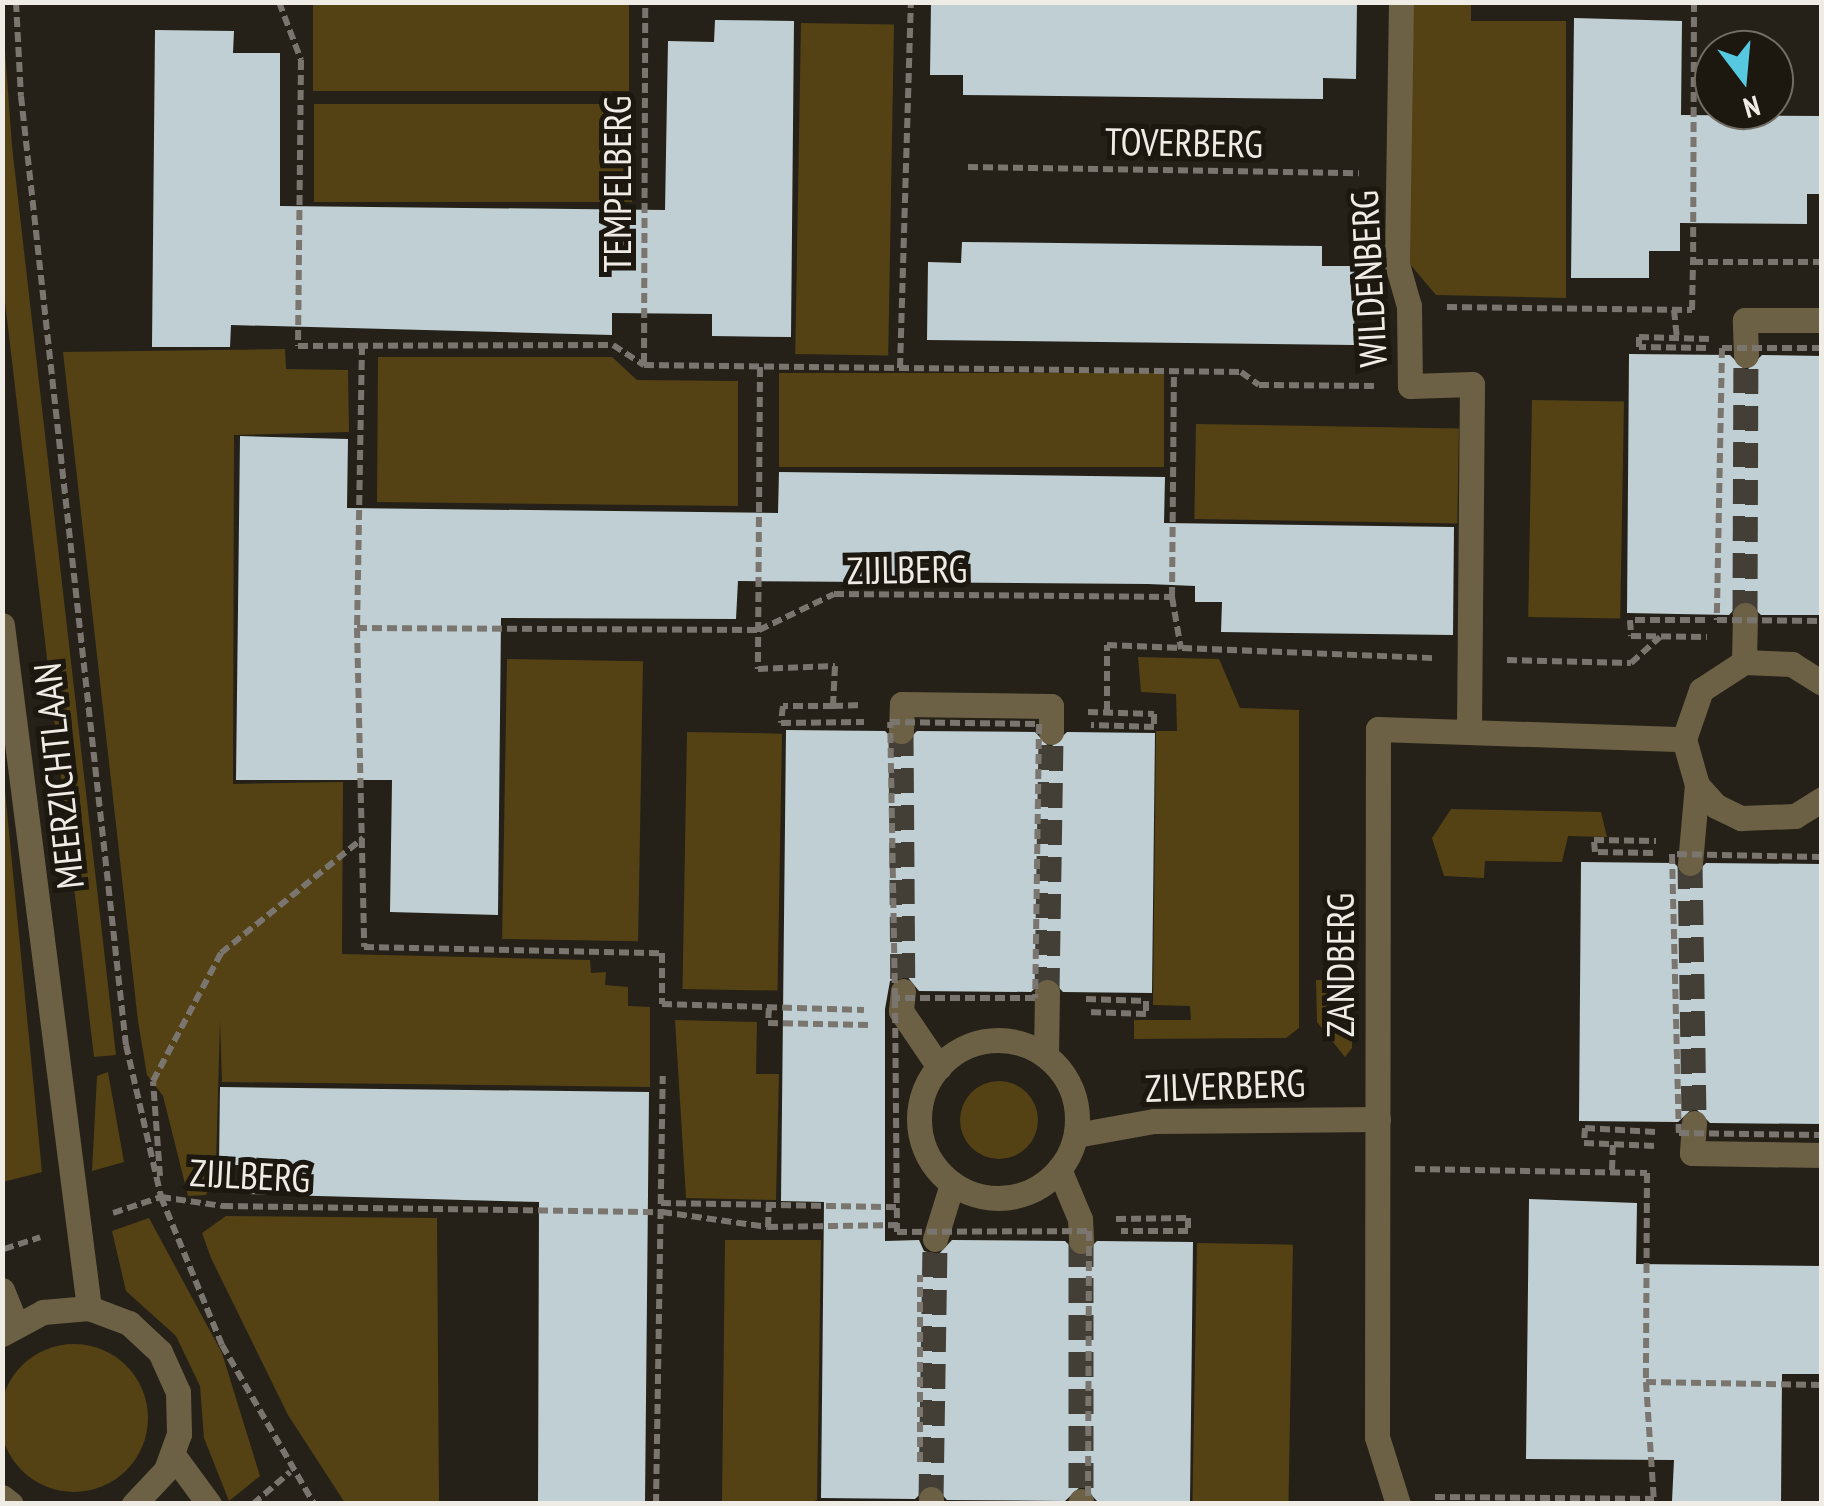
<!DOCTYPE html>
<style>
body{margin:0}
#map{position:relative;width:1824px;height:1506px;overflow:hidden;background:#252118;font-family:"PT Sans Narrow",sans-serif}
div>[style]{position:absolute}
[style*='--x']{left:calc(var(--x)*1px);top:calc(var(--y)*1px);width:calc(var(--w)*1px);rotate:calc(var(--a)*1deg)}
.green>*{inset:0;background:#544215;transform-origin:0 0}
.round{border-radius:50%}
.building>*{inset:0;background:#c0cfd3}
.minor-tunnel>*{height:25px;margin-top:-12.5px;transform-origin:0;background:repeating-linear-gradient(90deg,#433f37 0 25px,transparent 0 37px)}
.path>*{height:6px;margin-top:-3px;transform-origin:0;background:repeating-linear-gradient(90deg,#7a766f 0 10px,transparent 0 15px)}
.minor>*{height:25px;margin:-12.5px;padding:0 12.5px;transform-origin:12.5px;border-radius:12.5px;background:#6d6145}
.minor>.ring{margin:-12.5px;padding:0;box-sizing:content-box;background:none;border:25px solid #6d6145;border-radius:50%}
.path-bridge>*{height:6px;margin-top:-3px;transform-origin:0;background:repeating-linear-gradient(90deg,#7a766f 0 10px,transparent 0 15px)}
span{translate:-50% -50%;white-space:nowrap;text-align:center;line-height:1.15;-webkit-text-stroke:10px #1c180f;paint-order:stroke}
.street-label{font-size:38px;color:#efece6}
.frame{position:absolute;inset:0;border:5px solid #efece6;pointer-events:none}
.north{position:absolute;left:1694px;top:30px;width:100px;height:100px;box-sizing:border-box;background:#1c180f;border:2px solid #706d65;border-radius:50%;rotate:164deg;font-size:28px;font-weight:700;line-height:40px;text-align:center;color:#efece6}
.north::after{content:'';display:block;margin:auto;width:35px;height:45px;background:#56c9e1;clip-path:polygon(50% 0,100% 100%,50% 72%,0 100%)}
</style>
<div id="map">
<div class="green">
<i style="left:313px;top:3px;width:316px;height:88px"></i>
<i style="clip-path:polygon(1471px 3px,1471px 21px,1566px 21px,1566px 298px,1436px 295px,1409px 263px,1413px 4px)"></i>
<i style="clip-path:polygon(2px 11px,12px 146px,116px 1055px,94px 1057px,3px 285px)"></i>
<i style="left:801px;top:23px;width:93px;height:331px;rotate:1deg"></i>
<i style="left:314px;top:104px;width:318px;height:98px"></i>
<i style="clip-path:polygon(285px 349px,286px 369px,348px 370px,349px 432px,234px 435px,233px 784px,343px 782px,342px 954px,590px 960px,591px 973px,606px 972px,605px 985px,628px 987px,628px 1006px,650px 1007px,650px 1087px,222px 1082px,220px 1021px,216px 1165px,206px 1195px,188px 1196px,163px 1096px,147px 1075px,138px 1021px,63px 352px)"></i>
<i style="clip-path:polygon(378px 357px,612px 357px,637px 380px,738px 381px,738px 506px,377px 502px)"></i>
<i style="left:779px;top:373px;width:385px;height:94px"></i>
<i style="left:1532px;top:400px;width:92px;height:217px;rotate:1deg"></i>
<i style="left:1196px;top:424px;width:263px;height:95px;rotate:1deg"></i>
<i style="clip-path:polygon(1138px 657px,1219px 659px,1240px 708px,1299px 710px,1299px 1028px,1286px 1038px,1134px 1039px,1134px 1020px,1191px 1020px,1190px 1006px,1153px 1005px,1156px 731px,1177px 731px,1176px 694px,1141px 692px)"></i>
<i style="left:507px;top:659px;width:136px;height:280px;rotate:1deg"></i>
<i style="left:687px;top:732px;width:95px;height:257px;rotate:1deg"></i>
<i style="clip-path:polygon(3px 770px,42px 1172px,3px 1182px,2px 1182px)"></i>
<i style="clip-path:polygon(1451px 809px,1601px 812px,1607px 837px,1568px 836px,1562px 862px,1485px 861px,1484px 878px,1444px 876px,1432px 838px)"></i>
<i style="clip-path:polygon(1316px 980px,1352px 981px,1352px 1048px,1345px 1057px,1317px 1022px)"></i>
<i style="clip-path:polygon(675px 1020px,757px 1022px,756px 1074px,779px 1074px,776px 1200px,686px 1198px)"></i>
<i style="clip-path:polygon(108px 1072px,124px 1162px,92px 1171px,97px 1076px)"></i>
<i class="round" style="left:960px;top:1081px;width:78px;height:78px"></i>
<i style="clip-path:polygon(226px 1216px,437px 1218px,439px 1503px,345px 1503px,288px 1415px,211px 1258px,202px 1233px)"></i>
<i style="clip-path:polygon(149px 1218px,222px 1353px,260px 1476px,229px 1501px,204px 1438px,200px 1386px,176px 1336px,126px 1291px,112px 1231px)"></i>
<i style="clip-path:polygon(725px 1240px,821px 1240px,817px 1500px,810px 1503px,722px 1503px)"></i>
<i style="left:1197px;top:1243px;width:96px;height:260px;rotate:1deg"></i>
<i class="round" style="left:0;top:1344px;width:148px;height:148px"></i>
</div>
<div class="building">
<i style="clip-path:polygon(931px 2px,1357px 2px,1356px 79px,1323px 78px,1323px 99px,963px 95px,963px 75px,930px 75px)"></i>
<i style="clip-path:polygon(1574px 18px,1682px 21px,1681px 115px,1822px 116px,1822px 194px,1807px 194px,1807px 224px,1680px 223px,1680px 251px,1649px 251px,1649px 278px,1571px 278px)"></i>
<i style="clip-path:polygon(715px 20px,794px 21px,791px 337px,712px 336px,712px 314px,612px 313px,612px 335px,231px 325px,230px 347px,152px 347px,155px 30px,234px 31px,233px 53px,280px 53px,280px 206px,665px 210px,668px 41px,714px 42px)"></i>
<i style="clip-path:polygon(962px 242px,1322px 246px,1322px 266px,1355px 266px,1354px 345px,927px 340px,928px 262px,961px 263px)"></i>
<i style="clip-path:polygon(1629px 354px,1730px 355px,1746px 371px,1762px 355px,1822px 356px,1822px 615px,1761px 615px,1744px 599px,1729px 615px,1627px 613px)"></i>
<i style="clip-path:polygon(240px 436px,348px 439px,347px 508px,778px 513px,779px 472px,1165px 477px,1164px 523px,1454px 527px,1453px 635px,1221px 632px,1222px 602px,1195px 602px,1195px 586px,1148px 584px,738px 581px,736px 619px,501px 618px,498px 915px,390px 912px,392px 780px,236px 780px)"></i>
<i style="clip-path:polygon(786px 730px,885px 731px,901px 747px,917px 731px,1035px 732px,1050px 748px,1067px 732px,1155px 733px,1152px 993px,1063px 992px,1048px 976px,1031px 992px,919px 991px,906px 975px,890px 981px,885px 1009px,885px 1241px,919px 1240px,924px 1251px,938px 1255px,952px 1240px,1065px 1241px,1081px 1257px,1097px 1241px,1193px 1242px,1190px 1502px,1097px 1501px,1082px 1485px,1065px 1501px,947px 1500px,932px 1483px,915px 1499px,821px 1498px,824px 1202px,781px 1201px)"></i>
<i style="clip-path:polygon(1581px 862px,1674px 863px,1690px 879px,1706px 863px,1822px 864px,1822px 1124px,1710px 1123px,1694px 1107px,1678px 1122px,1579px 1121px)"></i>
<i style="clip-path:polygon(220px 1087px,649px 1092px,645px 1504px,538px 1504px,539px 1202px,248px 1194px,247px 1165px,219px 1165px)"></i>
<i style="clip-path:polygon(1529px 1199px,1637px 1203px,1636px 1264px,1822px 1266px,1822px 1374px,1782px 1374px,1781px 1504px,1672px 1501px,1674px 1460px,1526px 1459px)"></i>
</div>
<div class="minor-tunnel">
<i style="--x:1745;--y:615;--w:260;--a:-89.8"></i>
<i style="--x:901;--y:731;--w:260;--a:89.6"></i>
<i style="--x:1690;--y:863;--w:260;--a:89.1"></i>
<i style="--x:1047;--y:992;--w:260;--a:-89.1"></i>
<i style="--x:1081;--y:1241;--w:260;--a:90"></i>
<i style="--x:931;--y:1499;--w:260;--a:-89.1"></i>
</div>
<div class="path">
<i style="--x:16;--y:2;--w:94;--a:87"></i>
<i style="--x:21;--y:96;--w:955;--a:83.69"></i>
<i style="--x:126;--y:1045;--w:156;--a:77"></i>
<i style="--x:161;--y:1197;--w:160;--a:67.6"></i>
<i style="--x:222;--y:1345;--w:184;--a:59.9"></i>
<i style="--x:279;--y:2;--w:62;--a:69.2"></i>
<i style="--x:301;--y:60;--w:286;--a:90.6"></i>
<i style="--x:298;--y:346;--w:315;--a:-0.2"></i>
<i style="--x:613;--y:345;--w:37;--a:33"></i>
<i style="--x:644;--y:365;--w:597;--a:0.67"></i>
<i style="--x:1241;--y:372;--w:22;--a:36"></i>
<i style="--x:1259;--y:385;--w:115;--a:0.5"></i>
<i style="--x:1694;--y:2;--w:260;--a:90.2"></i>
<i style="--x:1693;--y:262;--w:129;--a:0"></i>
<i style="--x:968;--y:167;--w:391;--a:0.9"></i>
<i style="--x:1447;--y:307;--w:245;--a:0.7"></i>
<i style="--x:1692;--y:310;--w:48;--a:-88.8"></i>
<i style="--x:1674;--y:310;--w:28;--a:84"></i>
<i style="--x:362;--y:345;--w:283;--a:91"></i>
<i style="--x:357;--y:628;--w:319;--a:88.7"></i>
<i style="--x:364;--y:947;--w:298;--a:1.2"></i>
<i style="--x:662;--y:953;--w:51;--a:90"></i>
<i style="--x:662;--y:1004;--w:202;--a:1.7"></i>
<i style="--x:1706;--y:348;--w:67;--a:-179.1"></i>
<i style="--x:1639;--y:347;--w:10;--a:-90"></i>
<i style="--x:1639;--y:337;--w:70;--a:1.6"></i>
<i style="--x:644;--y:363;--w:361;--a:-89.8"></i>
<i style="--x:760;--y:367;--w:302;--a:90.4"></i>
<i style="--x:758;--y:669;--w:77;--a:-2.2"></i>
<i style="--x:835;--y:666;--w:40;--a:92.9"></i>
<i style="--x:833;--y:706;--w:30;--a:-2"></i>
<i style="--x:900;--y:368;--w:366;--a:-88.3"></i>
<i style="--x:1172;--y:597;--w:226;--a:-89.5"></i>
<i style="--x:1705;--y:620;--w:75;--a:180"></i>
<i style="--x:1630;--y:620;--w:16;--a:86"></i>
<i style="--x:1631;--y:636;--w:76;--a:0.8"></i>
<i style="--x:357;--y:628;--w:402;--a:0.3"></i>
<i style="--x:759;--y:630;--w:83;--a:-25.6"></i>
<i style="--x:834;--y:594;--w:338;--a:0.5"></i>
<i style="--x:1172;--y:597;--w:53;--a:80.2"></i>
<i style="--x:1507;--y:660;--w:124;--a:1.4"></i>
<i style="--x:1631;--y:663;--w:39;--a:-42"></i>
<i style="--x:833;--y:706;--w:50;--a:180"></i>
<i style="--x:783;--y:706;--w:17;--a:97"></i>
<i style="--x:781;--y:723;--w:83;--a:-0.7"></i>
<i style="--x:1107;--y:711;--w:66;--a:-90"></i>
<i style="--x:1107;--y:645;--w:327;--a:2.3"></i>
<i style="--x:1088;--y:712;--w:66;--a:1.7"></i>
<i style="--x:1154;--y:714;--w:13;--a:90"></i>
<i style="--x:1154;--y:727;--w:63;--a:-178.2"></i>
<i style="--x:1653;--y:853;--w:58;--a:-179"></i>
<i style="--x:1595;--y:852;--w:12;--a:-95"></i>
<i style="--x:1594;--y:840;--w:62;--a:0.9"></i>
<i style="--x:1086;--y:999;--w:60;--a:1.9"></i>
<i style="--x:1146;--y:1001;--w:13;--a:90"></i>
<i style="--x:1146;--y:1014;--w:59;--a:-178.1"></i>
<i style="--x:769;--y:1008;--w:15;--a:94"></i>
<i style="--x:768;--y:1023;--w:100;--a:1.1"></i>
<i style="--x:1655;--y:1132;--w:70;--a:-176.7"></i>
<i style="--x:1585;--y:1128;--w:15;--a:94"></i>
<i style="--x:1584;--y:1143;--w:72;--a:2.4"></i>
<i style="--x:1415;--y:1169;--w:232;--a:1"></i>
<i style="--x:1647;--y:1173;--w:209;--a:90.3"></i>
<i style="--x:1646;--y:1382;--w:122;--a:86.2"></i>
<i style="--x:1612;--y:1170;--w:25;--a:-88"></i>
<i style="--x:160;--y:1176;--w:95;--a:-94.2"></i>
<i style="--x:153;--y:1081;--w:145;--a:-62"></i>
<i style="--x:221;--y:953;--w:183;--a:-39"></i>
<i style="--x:661;--y:1203;--w:238;--a:1"></i>
<i style="--x:113;--y:1213;--w:51;--a:-18.4"></i>
<i style="--x:161;--y:1197;--w:63;--a:8.3"></i>
<i style="--x:223;--y:1206;--w:439;--a:0.8"></i>
<i style="--x:662;--y:1212;--w:107;--a:8.1"></i>
<i style="--x:768;--y:1227;--w:133;--a:-0.9"></i>
<i style="--x:1116;--y:1219;--w:72;--a:-0.8"></i>
<i style="--x:1188;--y:1218;--w:13;--a:90"></i>
<i style="--x:1188;--y:1231;--w:67;--a:180"></i>
<i style="--x:768;--y:1227;--w:23;--a:-88"></i>
<i style="--x:4;--y:1249;--w:38;--a:-18"></i>
<i style="--x:1646;--y:1382;--w:176;--a:1"></i>
<i style="--x:920;--y:1462;--w:187;--a:-90"></i>
<i style="--x:1435;--y:1497;--w:219;--a:0.5"></i>
<i style="--x:253;--y:1504;--w:49;--a:-40.9"></i>
<i style="--x:656;--y:1504;--w:428;--a:-89.1"></i>
</div>
<div class="minor">
<i style="--x:1401;--y:2;--w:262;--a:90.9"></i>
<i style="--x:1397;--y:264;--w:44;--a:74.1"></i>
<i style="--x:1409;--y:306;--w:80;--a:89.3"></i>
<i style="--x:1410;--y:386;--w:62;--a:-1.8"></i>
<i style="--x:1472;--y:384;--w:345;--a:90.5"></i>
<i style="--x:1746;--y:355;--w:35;--a:-92"></i>
<i style="--x:1745;--y:320;--w:77;--a:0"></i>
<i style="--x:2;--y:625;--w:689;--a:82.74"></i>
<i style="--x:1744;--y:662;--w:47;--a:-88.8"></i>
<i style="--x:1822;--y:683;--w:36;--a:-148"></i>
<i style="--x:1792;--y:664;--w:48;--a:-177.6"></i>
<i style="--x:1744;--y:662;--w:51;--a:146.9"></i>
<i style="--x:1701;--y:690;--w:52;--a:109.1"></i>
<i style="--x:1684;--y:739;--w:48;--a:74.2"></i>
<i style="--x:1697;--y:785;--w:28;--a:48"></i>
<i style="--x:1716;--y:806;--w:28;--a:26"></i>
<i style="--x:1741;--y:818;--w:54;--a:-2.1"></i>
<i style="--x:1795;--y:816;--w:32;--a:-32"></i>
<i style="--x:901;--y:731;--w:27;--a:-88"></i>
<i style="--x:902;--y:704;--w:149;--a:0.8"></i>
<i style="--x:1051;--y:706;--w:26;--a:90"></i>
<i style="--x:1690;--y:863;--w:78;--a:-84.9"></i>
<i style="--x:903;--y:991;--w:20;--a:96"></i>
<i style="--x:901;--y:1011;--w:68;--a:55.8"></i>
<i class="ring" style="left:919px;top:1040px;width:133px;height:133px"></i>
<i style="--x:1046;--y:1056;--w:64;--a:-89.1"></i>
<i style="--x:1694;--y:1123;--w:30;--a:94"></i>
<i style="--x:1692;--y:1153;--w:130;--a:0.9"></i>
<i style="--x:1076;--y:1135;--w:79;--a:-10.2"></i>
<i style="--x:1154;--y:1121;--w:224;--a:-0.5"></i>
<i style="--x:1059;--y:1169;--w:54;--a:67.2"></i>
<i style="--x:1080;--y:1219;--w:22;--a:87"></i>
<i style="--x:935;--y:1239;--w:58;--a:-72.8"></i>
<i style="--x:2;--y:1290;--w:37;--a:68"></i>
<i style="--x:2;--y:1334;--w:47;--a:-28.2"></i>
<i style="--x:43;--y:1312;--w:46;--a:-5"></i>
<i style="--x:89;--y:1308;--w:43;--a:20.6"></i>
<i style="--x:129;--y:1323;--w:42;--a:43.1"></i>
<i style="--x:160;--y:1352;--w:44;--a:65.8"></i>
<i style="--x:178;--y:1392;--w:42;--a:88.6"></i>
<i style="--x:179;--y:1434;--w:38;--a:110"></i>
<i style="--x:166;--y:1470;--w:47;--a:133.3"></i>
<i style="--x:173;--y:1455;--w:61;--a:53.7"></i>
<i style="--x:2;--y:1497;--w:11;--a:38"></i>
<i style="--x:931;--y:1504;--w:5;--a:-90"></i>
<i style="--x:1081;--y:1504;--w:3;--a:-90"></i>
<i style="--x:1398;--y:1504;--w:70;--a:-107.4"></i>
<i style="--x:1377;--y:1437;--w:708;--a:-89.92"></i>
<i style="--x:1378;--y:729;--w:306;--a:1.9"></i>
</div>
<div class="path-bridge">
<i style="--x:1822;--y:348;--w:100;--a:180"></i>
<i style="--x:1722;--y:348;--w:272;--a:91.1"></i>
<i style="--x:1717;--y:620;--w:105;--a:0.5"></i>
<i style="--x:890;--y:722;--w:149;--a:0.8"></i>
<i style="--x:1039;--y:724;--w:274;--a:90.8"></i>
<i style="--x:1035;--y:998;--w:140;--a:180"></i>
<i style="--x:895;--y:998;--w:276;--a:-91"></i>
<i style="--x:1822;--y:857;--w:150;--a:-178.9"></i>
<i style="--x:1672;--y:854;--w:279;--a:88.6"></i>
<i style="--x:1679;--y:1133;--w:143;--a:0.8"></i>
<i style="--x:895;--y:998;--w:234;--a:89.5"></i>
<i style="--x:897;--y:1232;--w:192;--a:-0.3"></i>
<i style="--x:1089;--y:1231;--w:273;--a:90.2"></i>
</div>
<div class="street-label">
<span style="left:1184px;top:142px;rotate:1deg">TOVERBERG</span>
<span style="left:617px;top:184px;rotate:-90deg">TEMPELBERG</span>
<span style="left:1368px;top:279px;rotate:-93deg">WILDENBERG</span>
<span style="left:907px;top:569px;rotate:-1deg">ZIJLBERG</span>
<span style="left:58px;top:776px;rotate:-96deg">MEERZICHTLAAN</span>
<span style="left:1340px;top:965px;rotate:-90deg">ZANDBERG</span>
<span style="left:1225px;top:1085px;rotate:-2deg">ZILVERBERG</span>
<span style="left:250px;top:1175px;rotate:3deg">ZIJLBERG</span>
</div>
<div class="frame"></div>
<div class="north">N</div>
</div>
